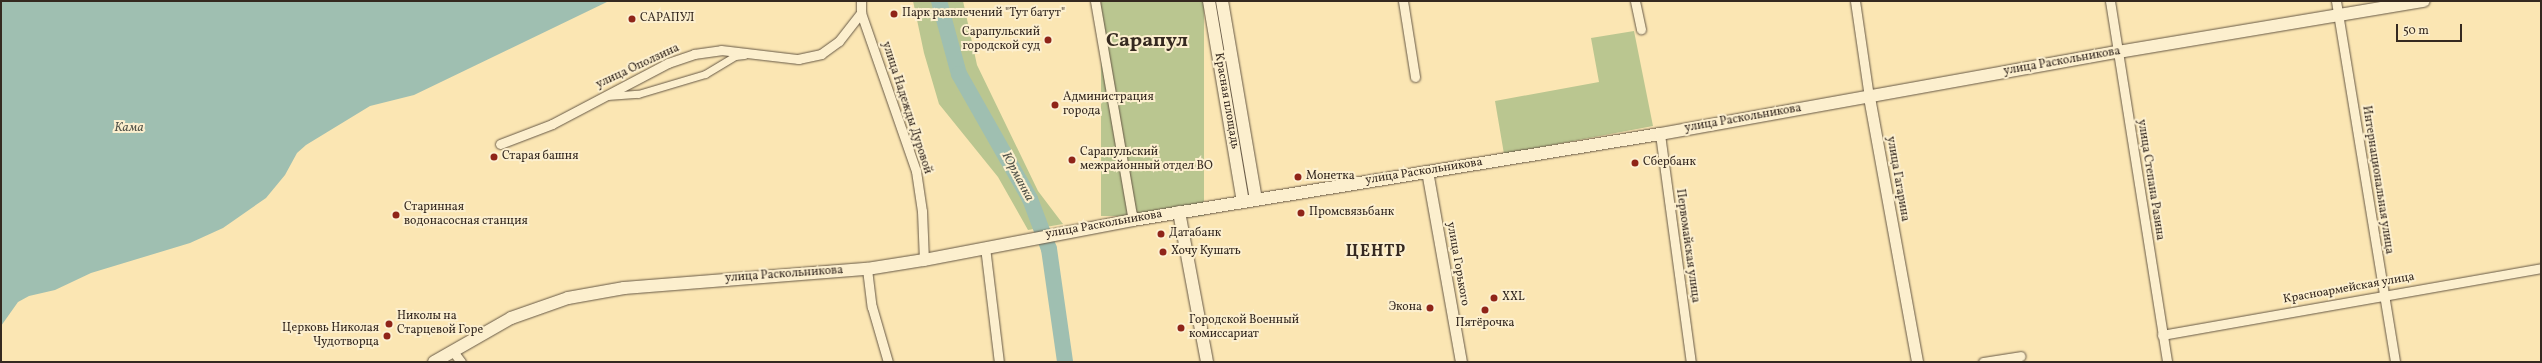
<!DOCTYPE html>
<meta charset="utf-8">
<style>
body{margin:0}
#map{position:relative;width:2542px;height:363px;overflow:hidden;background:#fbe6b3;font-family:Vollkorn,serif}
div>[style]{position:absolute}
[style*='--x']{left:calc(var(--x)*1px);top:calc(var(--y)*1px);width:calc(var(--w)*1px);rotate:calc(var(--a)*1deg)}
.green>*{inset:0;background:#bac690;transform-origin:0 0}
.water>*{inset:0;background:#9fbfb1}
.river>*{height:16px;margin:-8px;padding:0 8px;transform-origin:8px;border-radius:8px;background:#9fbfb1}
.roads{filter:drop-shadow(0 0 1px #665845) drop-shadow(0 0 1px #665845)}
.pedestrian>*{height:7px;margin:-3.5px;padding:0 3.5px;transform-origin:3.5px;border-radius:3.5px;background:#fcefce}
.minor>*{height:9px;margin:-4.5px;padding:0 4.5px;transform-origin:4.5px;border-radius:4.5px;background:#fcefce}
.tertiary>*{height:11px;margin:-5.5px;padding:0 5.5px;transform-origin:5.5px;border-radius:5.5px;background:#fcefce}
.secondary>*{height:12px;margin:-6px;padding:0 6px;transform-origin:6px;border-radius:6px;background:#fcefce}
.dots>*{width:11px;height:11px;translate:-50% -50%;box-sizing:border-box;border:2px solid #fcefce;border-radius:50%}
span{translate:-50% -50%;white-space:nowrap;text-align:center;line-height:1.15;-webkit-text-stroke:4px #fcefce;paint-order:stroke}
.poi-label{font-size:12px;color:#352920}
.left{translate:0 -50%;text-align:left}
.right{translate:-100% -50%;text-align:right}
.street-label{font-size:12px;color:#352920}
.water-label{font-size:13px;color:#55564c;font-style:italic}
.district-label{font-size:16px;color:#352920;font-weight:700;letter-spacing:1px}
.town-label{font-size:20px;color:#352920;font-weight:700}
.frame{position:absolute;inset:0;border:2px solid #352920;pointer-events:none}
.scale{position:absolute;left:2396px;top:24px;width:66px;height:18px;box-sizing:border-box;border:2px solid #352920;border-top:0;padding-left:5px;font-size:12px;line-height:14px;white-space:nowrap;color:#352920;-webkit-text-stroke:3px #fcefce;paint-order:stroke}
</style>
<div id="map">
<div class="green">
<i style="clip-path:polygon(913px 1px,963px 1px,977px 65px,1038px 191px,1063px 224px,1028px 230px,998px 177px,939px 104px,924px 53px)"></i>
<i style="left:1101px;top:1px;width:103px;height:215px"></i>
<i style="clip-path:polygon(1634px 31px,1653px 126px,1504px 154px,1495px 101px,1599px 82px,1591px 38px)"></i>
</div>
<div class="water">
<i style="clip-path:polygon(1px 1px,609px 1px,414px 95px,370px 106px,306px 145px,297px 153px,285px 175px,266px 198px,223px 228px,190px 243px,91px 273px,55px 290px,29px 296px,18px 302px,1px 326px)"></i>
</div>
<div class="river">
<i style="--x:939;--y:1;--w:76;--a:74.7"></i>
<i style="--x:959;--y:74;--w:144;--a:60.4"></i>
<i style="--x:1030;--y:199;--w:53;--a:69.2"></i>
<i style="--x:1049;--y:249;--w:114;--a:81.9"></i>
</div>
<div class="roads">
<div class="pedestrian">
<i style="--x:607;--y:96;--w:31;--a:-4"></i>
<i style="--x:638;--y:94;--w:70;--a:-16.6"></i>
<i style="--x:705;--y:74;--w:35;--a:-31"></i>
<i style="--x:735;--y:56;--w:9;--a:-6"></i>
</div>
<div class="minor">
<i style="--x:861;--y:1;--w:12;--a:90"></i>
<i style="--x:861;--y:13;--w:167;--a:70.8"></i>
<i style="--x:916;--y:171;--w:40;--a:81.5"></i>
<i style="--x:922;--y:211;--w:49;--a:87.7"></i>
<i style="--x:1095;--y:1;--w:222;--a:80.2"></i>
<i style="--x:1403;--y:1;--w:77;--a:81"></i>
<i style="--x:1635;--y:1;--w:29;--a:78"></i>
<i style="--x:1855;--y:1;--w:97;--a:81.7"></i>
<i style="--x:2110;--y:1;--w:365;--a:81"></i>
<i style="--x:2336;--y:1;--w:366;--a:80.7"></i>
<i style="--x:1660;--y:134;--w:230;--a:82.3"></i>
<i style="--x:500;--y:144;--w:56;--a:-21"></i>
<i style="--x:552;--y:124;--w:131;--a:-27.7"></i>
<i style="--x:668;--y:63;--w:28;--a:-19"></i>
<i style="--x:694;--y:54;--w:27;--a:-8"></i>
<i style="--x:721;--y:50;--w:78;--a:6.7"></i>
<i style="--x:798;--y:59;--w:24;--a:-12"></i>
<i style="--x:821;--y:54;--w:22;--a:-36"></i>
<i style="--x:839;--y:41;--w:36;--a:-52"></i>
<i style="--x:985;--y:247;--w:116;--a:83.1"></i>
<i style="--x:867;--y:269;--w:38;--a:83"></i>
<i style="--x:872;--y:307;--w:57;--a:73.8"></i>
<i style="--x:2162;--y:335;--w:385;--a:-10"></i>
<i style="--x:452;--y:350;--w:15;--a:53"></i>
<i style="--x:1983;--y:362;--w:38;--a:-9"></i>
</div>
<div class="tertiary">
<i style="--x:1869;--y:97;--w:269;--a:79.7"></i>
<i style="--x:1427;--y:171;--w:194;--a:79.9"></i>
</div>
<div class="secondary">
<i style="--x:1209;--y:1;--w:203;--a:80.4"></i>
<i style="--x:1222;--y:1;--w:201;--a:80.3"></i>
<i style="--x:1179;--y:212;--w:153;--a:79.4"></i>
<i style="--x:434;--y:362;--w:89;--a:-29.7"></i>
<i style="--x:511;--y:318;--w:60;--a:-19.3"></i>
<i style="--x:568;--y:298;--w:57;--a:-10.1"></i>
<i style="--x:624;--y:288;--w:244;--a:-4.5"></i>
<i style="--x:867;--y:269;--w:58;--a:-9"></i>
<i style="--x:924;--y:260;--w:213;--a:-10.8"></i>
<i style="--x:1133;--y:220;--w:534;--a:-9.27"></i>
<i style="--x:1660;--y:134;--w:465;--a:-10.2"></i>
<i style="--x:2118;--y:52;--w:310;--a:-9.5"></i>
</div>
</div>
<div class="dots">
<i style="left:894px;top:14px;background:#8f2418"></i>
<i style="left:632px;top:19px;background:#8f2418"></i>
<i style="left:1048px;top:40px;background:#8f2418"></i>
<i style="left:1055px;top:105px;background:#8f2418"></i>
<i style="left:494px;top:157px;background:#8f2418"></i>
<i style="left:1072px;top:160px;background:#8f2418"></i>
<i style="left:1635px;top:163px;background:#8f2418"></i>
<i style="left:1298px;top:177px;background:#8f2418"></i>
<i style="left:1301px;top:213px;background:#8f2418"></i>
<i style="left:396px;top:215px;background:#8f2418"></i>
<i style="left:1161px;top:234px;background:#8f2418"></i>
<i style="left:1163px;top:252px;background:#8f2418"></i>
<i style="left:1494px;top:298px;background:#8f2418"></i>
<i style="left:1430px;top:308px;background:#8f2418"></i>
<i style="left:1485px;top:310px;background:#8f2418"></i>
<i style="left:389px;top:324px;background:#8f2418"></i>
<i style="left:1181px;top:328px;background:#8f2418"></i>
<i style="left:387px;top:336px;background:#8f2418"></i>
</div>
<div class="poi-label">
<span class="left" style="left:902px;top:14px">Парк развлечений "Тут батут"</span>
<span class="left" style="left:640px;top:19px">САРАПУЛ</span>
<span class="right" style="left:1040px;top:40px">Сарапульский<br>городской суд</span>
<span class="left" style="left:1063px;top:105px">Администрация<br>города</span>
<span class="left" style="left:1080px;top:160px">Сарапульский<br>межрайонный отдел ВО</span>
<span class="left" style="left:502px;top:157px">Старая башня</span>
<span class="left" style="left:1643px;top:163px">Сбербанк</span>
<span class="left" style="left:1306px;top:177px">Монетка</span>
<span class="left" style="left:404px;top:215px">Старинная<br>водонасосная станция</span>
<span class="left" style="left:1309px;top:213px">Промсвязьбанк</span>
<span class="left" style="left:1169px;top:234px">Датабанк</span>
<span class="left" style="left:1171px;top:252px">Хочу Кушать</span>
<span class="left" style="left:1502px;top:298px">XXL</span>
<span class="right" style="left:1422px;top:308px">Экона</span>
<span class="left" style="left:397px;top:324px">Николы на<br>Старцевой Горе</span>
<span class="left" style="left:1189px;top:328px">Городской Военный<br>комиссариат</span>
<span style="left:1485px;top:324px">Пятёрочка</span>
<span class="right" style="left:379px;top:336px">Церковь Николая<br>Чудотворца</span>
</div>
<div class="street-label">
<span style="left:2062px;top:62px;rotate:-10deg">улица Раскольникова</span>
<span style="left:638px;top:67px;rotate:-25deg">улица Оползина</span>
<span style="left:1226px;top:101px;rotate:80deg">Красная площадь</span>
<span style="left:906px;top:108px;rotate:72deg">улица Надежды Дуровой</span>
<span style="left:1743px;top:119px;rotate:-10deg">улица Раскольникова</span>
<span style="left:1424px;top:172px;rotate:-9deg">улица Раскольникова</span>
<span style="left:1897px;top:179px;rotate:80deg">улица Гагарина</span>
<span style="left:2150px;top:180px;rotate:81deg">улица Степана Разина</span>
<span style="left:2377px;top:180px;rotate:81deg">Интернациональная улица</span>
<span style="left:1104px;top:225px;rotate:-10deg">улица Раскольникова</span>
<span style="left:1687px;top:246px;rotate:82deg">Первомайская улица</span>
<span style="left:1457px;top:264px;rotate:80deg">улица Горького</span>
<span style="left:784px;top:275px;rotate:-4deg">улица Раскольникова</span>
<span style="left:2349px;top:289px;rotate:-10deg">Красноармейская улица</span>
</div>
<div class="water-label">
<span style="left:129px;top:128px">Кама</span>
<span style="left:1017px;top:177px;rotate:62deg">Юрманка</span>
</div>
<div class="district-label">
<span style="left:1376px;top:252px">ЦЕНТР</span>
</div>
<div class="town-label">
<span style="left:1147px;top:41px">Сарапул</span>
</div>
<div class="frame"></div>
<div class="scale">50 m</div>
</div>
